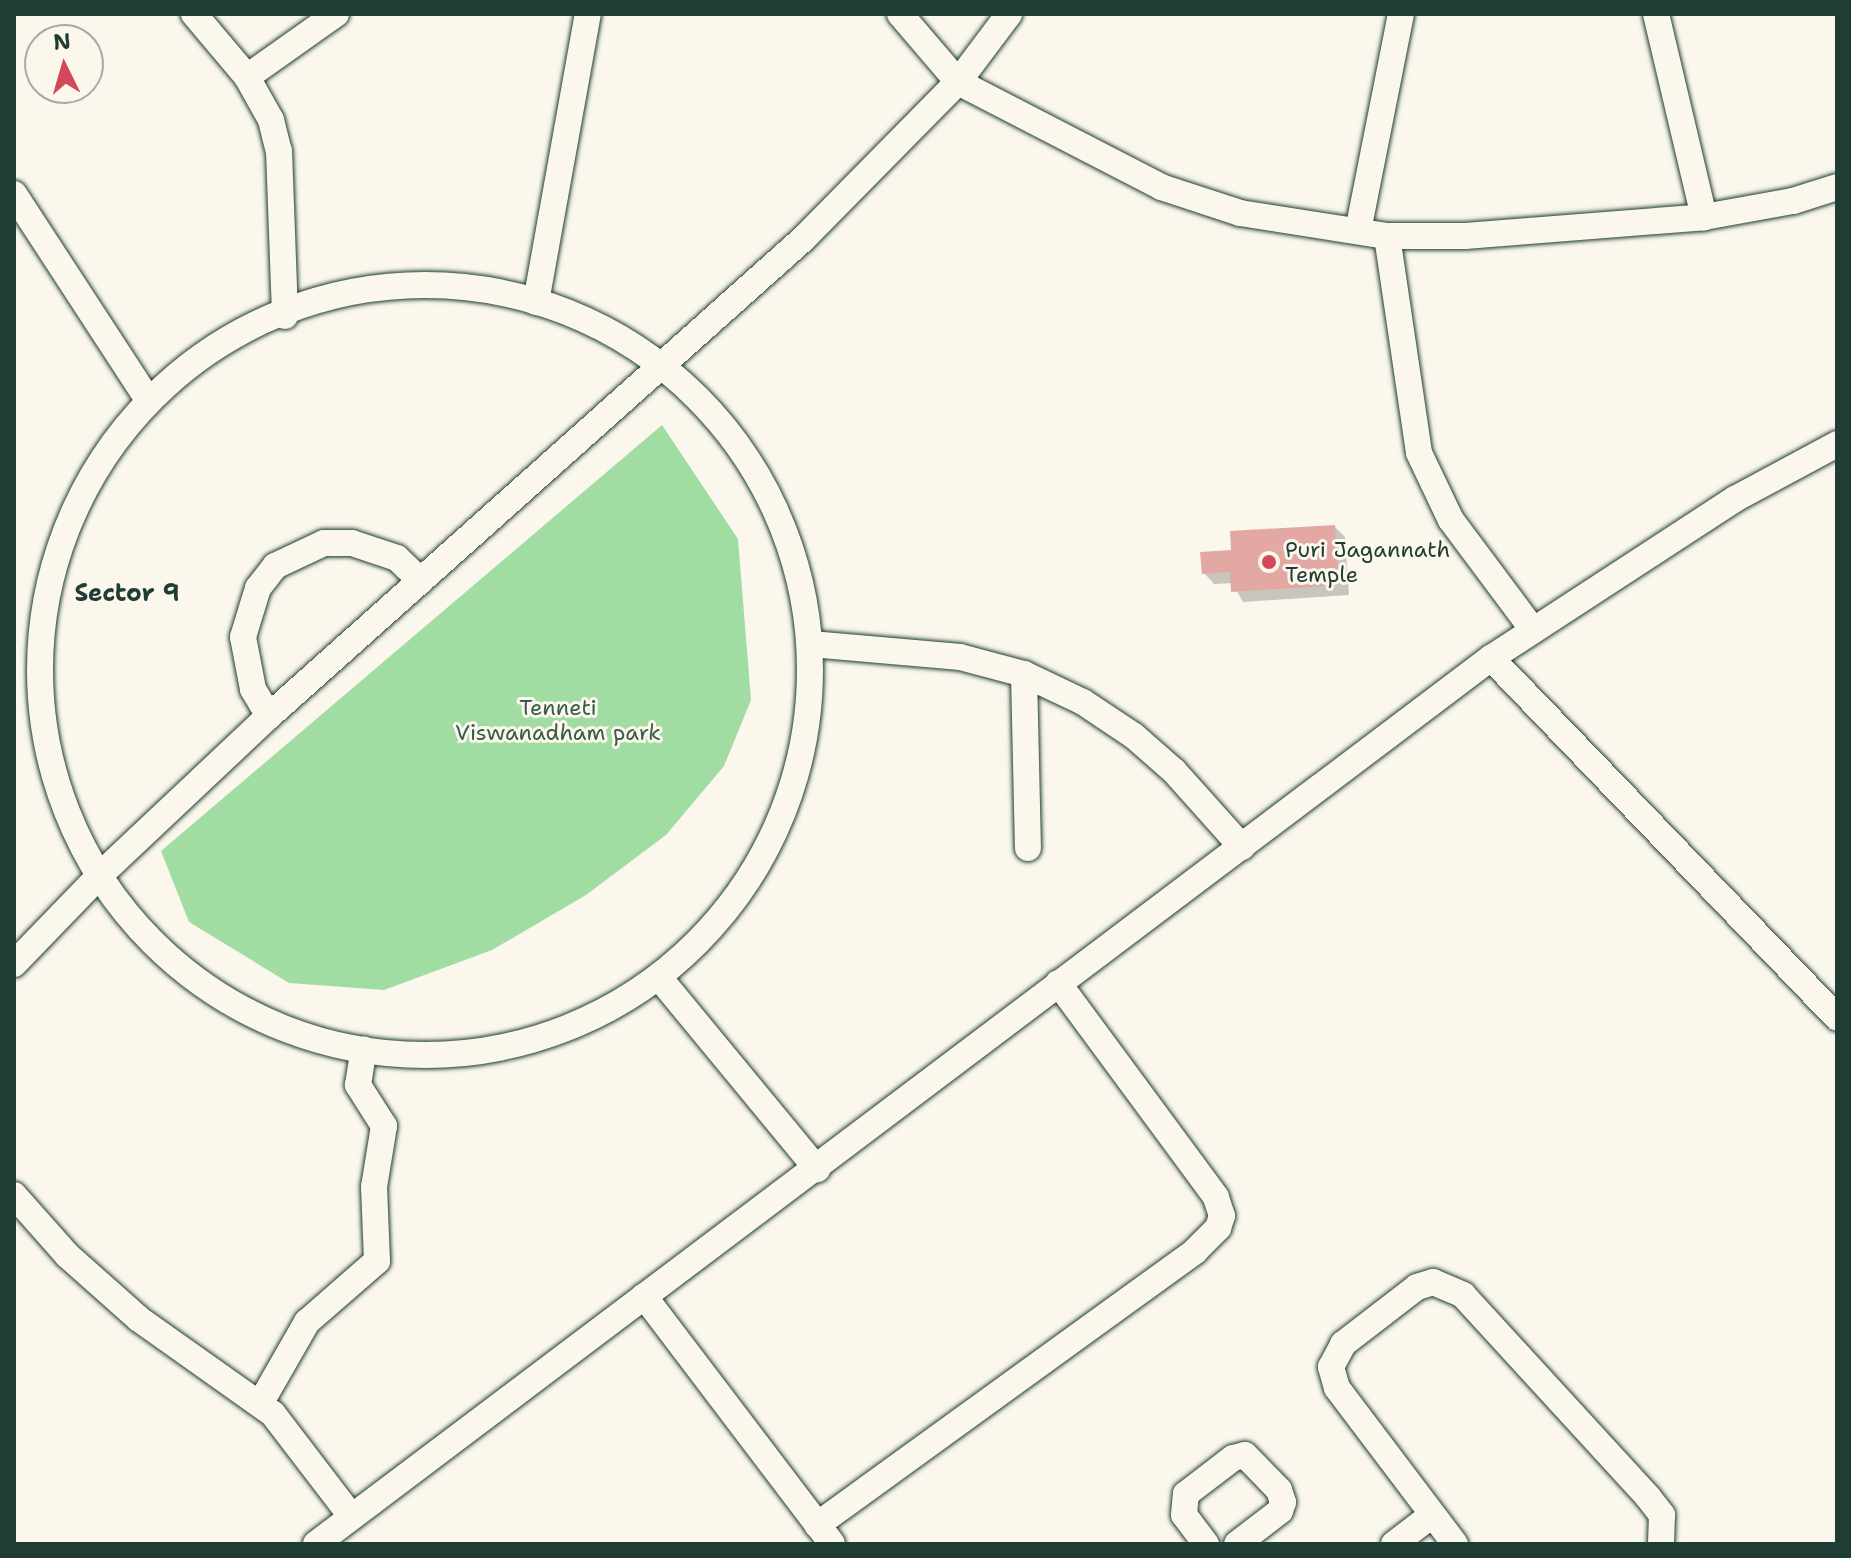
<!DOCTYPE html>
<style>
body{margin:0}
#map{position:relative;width:1851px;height:1558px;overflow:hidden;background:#fbf7ec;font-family:"Shantell Sans",sans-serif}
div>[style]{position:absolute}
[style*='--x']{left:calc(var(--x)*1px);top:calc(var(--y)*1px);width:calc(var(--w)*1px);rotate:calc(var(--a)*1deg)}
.green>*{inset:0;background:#a1dda3}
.shadow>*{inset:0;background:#0003}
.building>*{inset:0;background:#e3a8a3}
.roads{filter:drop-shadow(0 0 2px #1f3d34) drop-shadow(0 0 2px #1f3d34)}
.minor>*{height:26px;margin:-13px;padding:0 13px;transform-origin:13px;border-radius:13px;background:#fbf7ec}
.minor>.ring{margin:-13px;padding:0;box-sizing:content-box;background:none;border:26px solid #fbf7ec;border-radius:50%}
.dots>*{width:22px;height:22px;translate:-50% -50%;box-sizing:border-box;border:4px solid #fbf7ec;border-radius:50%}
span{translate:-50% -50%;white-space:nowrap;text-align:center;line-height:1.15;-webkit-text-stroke:6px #fbf7ec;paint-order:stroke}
.poi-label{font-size:22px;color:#1f3d34}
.left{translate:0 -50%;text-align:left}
.park-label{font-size:22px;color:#395d4a}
.neighbourhood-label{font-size:24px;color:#1f3d34;font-weight:700}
.frame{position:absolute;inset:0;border:16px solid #1f3d34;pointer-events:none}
.north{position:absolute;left:24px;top:24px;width:80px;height:80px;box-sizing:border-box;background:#fbf7ec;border:2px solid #a3ada2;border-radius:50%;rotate:355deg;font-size:22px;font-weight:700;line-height:32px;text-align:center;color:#1f3d34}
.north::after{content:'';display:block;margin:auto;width:28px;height:36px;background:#d1495b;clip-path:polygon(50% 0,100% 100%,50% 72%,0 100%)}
</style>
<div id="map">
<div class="green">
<i style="clip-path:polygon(662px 425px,738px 539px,751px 700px,724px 766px,666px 835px,586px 895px,492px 950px,384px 990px,289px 983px,189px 922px,161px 851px)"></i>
</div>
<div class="shadow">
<i style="clip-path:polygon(1335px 527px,1345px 537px,1349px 595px,1243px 602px,1232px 583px,1214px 584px,1204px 573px,1233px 552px)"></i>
</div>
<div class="building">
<i style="clip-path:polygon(1335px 525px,1339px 585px,1231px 592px,1230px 572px,1202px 574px,1200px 552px,1231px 550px,1230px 531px)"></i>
</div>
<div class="roads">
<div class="minor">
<i style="--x:194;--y:14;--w:82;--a:49.9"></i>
<i style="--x:247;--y:77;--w:49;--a:60.8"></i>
<i style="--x:271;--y:120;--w:32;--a:76"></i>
<i style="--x:279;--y:151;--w:165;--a:87.9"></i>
<i style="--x:900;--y:14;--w:89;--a:49.5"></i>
<i style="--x:958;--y:82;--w:229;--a:27.3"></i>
<i style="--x:1161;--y:187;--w:83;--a:18.2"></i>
<i style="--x:1240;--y:213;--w:149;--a:8.9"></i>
<i style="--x:1387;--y:236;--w:78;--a:0"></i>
<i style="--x:1465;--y:236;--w:240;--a:-4.5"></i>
<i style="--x:1704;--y:217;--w:90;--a:-10.2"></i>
<i style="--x:1793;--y:201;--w:46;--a:-17.7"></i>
<i style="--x:1656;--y:14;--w:209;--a:76.7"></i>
<i style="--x:247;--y:77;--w:109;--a:-35.3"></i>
<i style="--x:14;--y:194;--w:244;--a:56.9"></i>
<i style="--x:1358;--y:231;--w:221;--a:-78.8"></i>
<i style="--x:1387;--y:236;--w:219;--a:81.6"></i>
<i style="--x:1419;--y:453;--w:74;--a:64.5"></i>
<i style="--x:1451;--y:520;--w:137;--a:53.3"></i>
<i class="ring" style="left:40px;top:285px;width:744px;height:744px"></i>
<i style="--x:536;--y:302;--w:293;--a:-79.8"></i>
<i style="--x:811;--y:644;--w:150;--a:5"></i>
<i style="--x:960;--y:657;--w:66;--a:14.9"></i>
<i style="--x:1024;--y:674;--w:65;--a:25.4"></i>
<i style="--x:1083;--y:702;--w:61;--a:33.7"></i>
<i style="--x:1134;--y:736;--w:53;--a:41.2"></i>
<i style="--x:1174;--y:771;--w:102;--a:48.2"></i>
<i style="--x:1491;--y:658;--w:499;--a:46.1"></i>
<i style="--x:1024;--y:674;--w:174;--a:88.7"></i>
<i style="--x:269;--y:716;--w:31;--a:-121"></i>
<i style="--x:253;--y:689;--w:53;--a:-100.9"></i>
<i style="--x:243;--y:637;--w:51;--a:-73"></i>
<i style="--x:258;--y:588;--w:28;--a:-52"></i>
<i style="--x:275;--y:566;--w:54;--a:-25.1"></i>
<i style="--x:324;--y:543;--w:28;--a:0"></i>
<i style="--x:352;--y:543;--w:47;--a:18.4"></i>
<i style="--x:397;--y:558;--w:33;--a:44"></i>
<i style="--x:14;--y:964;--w:122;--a:-46"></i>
<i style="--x:99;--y:876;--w:233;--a:-43.3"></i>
<i style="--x:269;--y:716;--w:716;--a:-41.77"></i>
<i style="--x:803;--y:239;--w:221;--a:-45.4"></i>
<i style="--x:958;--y:82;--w:85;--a:-53.1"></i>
<i style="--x:662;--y:981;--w:244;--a:50.5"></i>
<i style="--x:14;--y:1195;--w:80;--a:48.5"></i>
<i style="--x:67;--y:1255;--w:96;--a:41.6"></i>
<i style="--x:139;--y:1319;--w:164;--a:35.3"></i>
<i style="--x:273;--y:1414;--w:128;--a:52.6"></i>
<i style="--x:644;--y:1296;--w:311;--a:52.8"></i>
<i style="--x:260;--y:1404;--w:95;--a:-60.2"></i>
<i style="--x:307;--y:1322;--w:93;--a:-41.1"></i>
<i style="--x:377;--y:1261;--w:74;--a:-92.3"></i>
<i style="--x:374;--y:1187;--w:62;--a:-80.7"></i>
<i style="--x:384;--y:1126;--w:49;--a:-122.4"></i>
<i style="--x:358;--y:1085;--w:36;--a:-81"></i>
<i style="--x:817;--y:1525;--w:467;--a:-35.9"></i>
<i style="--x:1195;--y:1251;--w:33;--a:-45"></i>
<i style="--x:1218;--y:1228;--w:13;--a:-72"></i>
<i style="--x:1222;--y:1216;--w:20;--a:-108"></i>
<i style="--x:1216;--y:1197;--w:266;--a:-126.4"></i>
<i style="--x:316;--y:1544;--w:1472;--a:-37.02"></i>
<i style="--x:1491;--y:658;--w:291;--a:-33.1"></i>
<i style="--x:1735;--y:499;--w:116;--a:-28.3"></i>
<i style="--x:1206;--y:1544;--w:36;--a:-127"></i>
<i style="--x:1184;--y:1515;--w:21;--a:-85"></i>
<i style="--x:1186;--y:1494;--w:59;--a:-37.5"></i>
<i style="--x:1233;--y:1458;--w:12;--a:-14"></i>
<i style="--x:1245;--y:1455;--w:49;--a:45.8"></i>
<i style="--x:1279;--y:1490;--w:13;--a:72"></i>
<i style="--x:1283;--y:1502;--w:9;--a:108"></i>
<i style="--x:1280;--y:1511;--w:54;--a:142.5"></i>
<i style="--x:1394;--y:1544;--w:48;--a:-37.3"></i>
<i style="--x:1455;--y:1544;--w:196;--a:-127.1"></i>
<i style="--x:1337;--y:1388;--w:22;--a:-106"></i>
<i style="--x:1331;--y:1367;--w:26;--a:-62"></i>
<i style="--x:1343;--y:1344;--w:93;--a:-37.6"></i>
<i style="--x:1417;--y:1287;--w:17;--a:-17"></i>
<i style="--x:1433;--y:1282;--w:33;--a:23"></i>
<i style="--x:1463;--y:1295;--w:274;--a:47.5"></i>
<i style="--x:1648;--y:1497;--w:23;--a:52"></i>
<i style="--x:1662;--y:1515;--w:29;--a:92"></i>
</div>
</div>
<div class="dots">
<i style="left:1269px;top:562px;background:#d1495b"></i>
</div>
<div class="poi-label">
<span class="left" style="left:1285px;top:562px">Puri Jagannath<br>Temple</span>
</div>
<div class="park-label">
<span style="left:558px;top:720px">Tenneti<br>Viswanadham park</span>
</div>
<div class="neighbourhood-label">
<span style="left:127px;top:594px">Sector 9</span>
</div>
<div class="frame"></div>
<div class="north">N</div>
</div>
